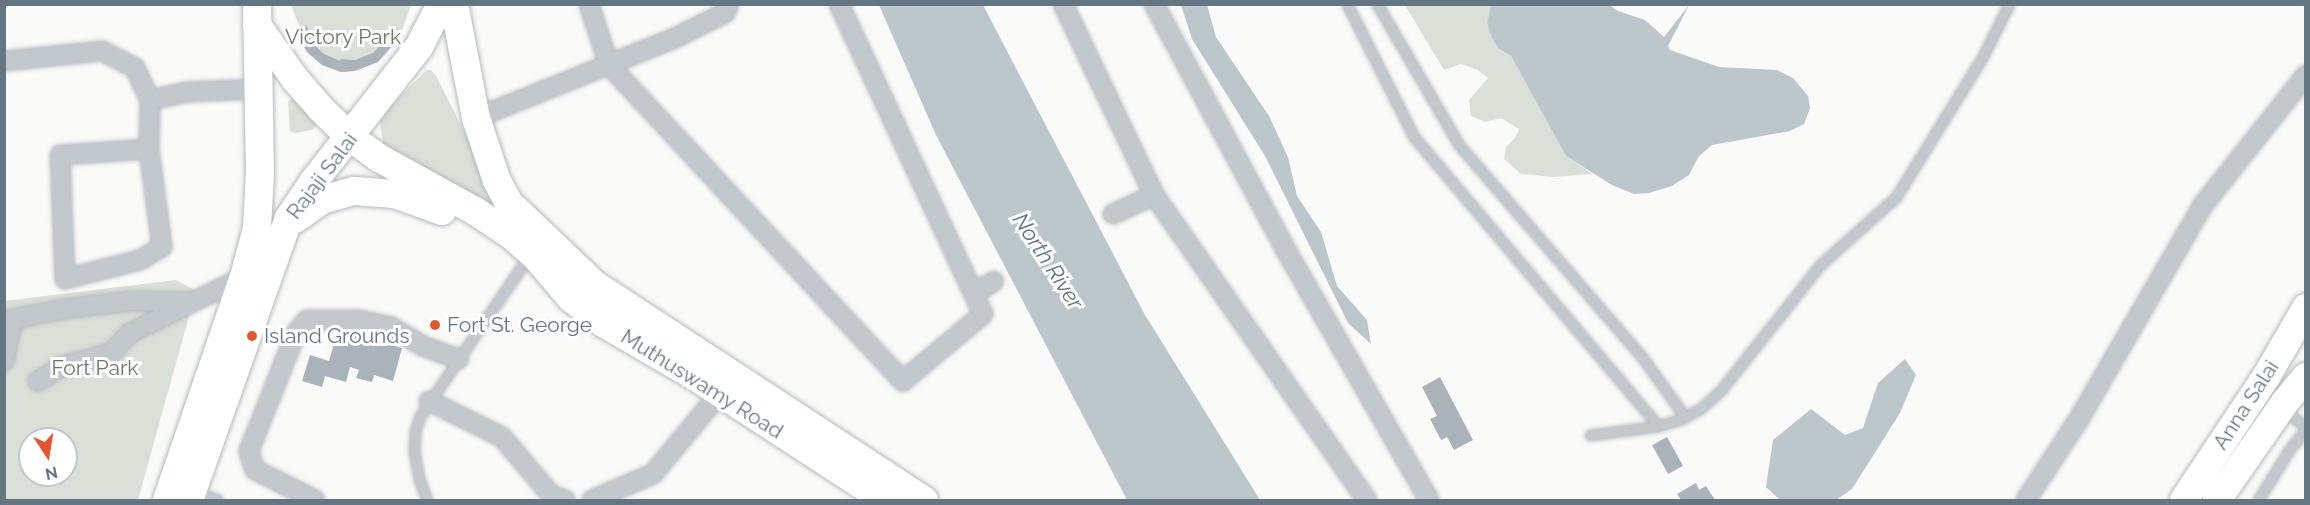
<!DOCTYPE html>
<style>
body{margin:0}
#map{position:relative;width:2310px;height:505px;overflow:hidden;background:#fafaf8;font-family:Raleway,sans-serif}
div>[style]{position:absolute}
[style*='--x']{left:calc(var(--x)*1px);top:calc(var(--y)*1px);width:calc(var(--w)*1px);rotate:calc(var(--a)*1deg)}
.green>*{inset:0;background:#dadfd7}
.water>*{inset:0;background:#bbc7cb}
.building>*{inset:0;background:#aab3b9;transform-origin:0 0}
.roads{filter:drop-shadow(0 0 2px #b5babe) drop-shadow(0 0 2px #b5babe)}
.lane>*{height:9px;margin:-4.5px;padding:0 4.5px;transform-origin:4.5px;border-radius:4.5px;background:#c3c8cc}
.street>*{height:18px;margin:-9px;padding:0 9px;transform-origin:9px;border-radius:9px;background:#c3c8cc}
.primary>*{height:28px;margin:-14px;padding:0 14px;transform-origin:14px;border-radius:14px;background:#fff}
.dots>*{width:16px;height:16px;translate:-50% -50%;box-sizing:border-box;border:3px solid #fff;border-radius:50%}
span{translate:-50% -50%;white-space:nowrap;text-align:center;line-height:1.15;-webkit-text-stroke:6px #fff;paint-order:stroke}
.park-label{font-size:21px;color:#687a64}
.street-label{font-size:21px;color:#657683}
.poi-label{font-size:21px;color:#657683}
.left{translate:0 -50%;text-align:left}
.water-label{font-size:22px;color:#60757c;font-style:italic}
.frame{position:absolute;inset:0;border:6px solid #657683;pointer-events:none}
.north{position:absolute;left:18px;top:427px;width:60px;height:60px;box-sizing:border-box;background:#fff;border:2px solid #c1c8cd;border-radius:50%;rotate:168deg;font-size:16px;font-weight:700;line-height:24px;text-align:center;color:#657683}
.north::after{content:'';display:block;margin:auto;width:21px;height:27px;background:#e4572e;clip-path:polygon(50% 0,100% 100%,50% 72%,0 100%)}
</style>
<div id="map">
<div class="green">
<i style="clip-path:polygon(291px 5px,411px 5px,400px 36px,385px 56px,355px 71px,341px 72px,322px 65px,307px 52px,295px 31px,300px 28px)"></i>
<i style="clip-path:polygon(1405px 5px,1491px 5px,1487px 23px,1491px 36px,1498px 48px,1511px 56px,1566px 156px,1593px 174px,1554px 177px,1521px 174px,1504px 159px,1506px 147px,1515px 138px,1519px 129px,1501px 118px,1485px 122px,1471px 116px,1469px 100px,1488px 78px,1478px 70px,1461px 64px,1444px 70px)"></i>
<i style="clip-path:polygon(427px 70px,431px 70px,436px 76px,509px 219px,390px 152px,383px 143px,380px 122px,384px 112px)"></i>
<i style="clip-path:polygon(294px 97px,317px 125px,312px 130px,295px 133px,290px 131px,288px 102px)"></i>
<i style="clip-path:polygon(evenodd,176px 280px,196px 291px,138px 500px,5px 500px,4px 301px,176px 280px,30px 439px,66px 439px,66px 475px,30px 475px,30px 439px)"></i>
</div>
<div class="water">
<i style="clip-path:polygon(879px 5px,983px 5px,1145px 315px,1260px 500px,1127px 500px,936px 135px)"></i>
<i style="clip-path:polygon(1181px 5px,1207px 5px,1216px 37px,1269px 116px,1288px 157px,1297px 196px,1321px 232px,1337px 286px,1367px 320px,1371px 344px,1348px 323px,1265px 156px,1192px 39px)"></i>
<i style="clip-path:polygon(1491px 5px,1609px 5px,1618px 11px,1645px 20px,1664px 37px,1689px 5px,1668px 46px,1670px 50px,1719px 67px,1777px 70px,1793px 78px,1808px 96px,1810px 108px,1804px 124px,1790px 131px,1712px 145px,1699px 156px,1689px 175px,1672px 186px,1649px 193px,1634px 194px,1612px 185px,1566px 156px,1511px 56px,1498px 48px,1491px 36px,1487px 23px)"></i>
<i style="clip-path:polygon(1905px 359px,1916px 375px,1900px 413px,1852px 489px,1836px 500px,1780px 500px,1766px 487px,1773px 440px,1811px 409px,1845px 435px,1863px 428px,1878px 383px)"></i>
</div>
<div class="building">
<i style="clip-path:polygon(306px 25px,313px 38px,309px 40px,316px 47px,324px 54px,341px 61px,340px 59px,355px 60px,373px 53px,383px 42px,389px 29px,400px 36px,378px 62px,355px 71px,341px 72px,322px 65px,307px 52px,295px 31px)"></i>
<i style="clip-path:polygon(338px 330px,402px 348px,393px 381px,374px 375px,372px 382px,356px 378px,359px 370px,350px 367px,346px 382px,325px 376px,322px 387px,302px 381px,310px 355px,329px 361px)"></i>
<i style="clip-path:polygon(1440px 377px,1473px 440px,1454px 450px,1447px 437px,1441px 440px,1430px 419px,1437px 416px,1422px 387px)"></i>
<i style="left:1667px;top:437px;width:33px;height:17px;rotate:61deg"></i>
<i style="clip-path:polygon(1696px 483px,1699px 490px,1706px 486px,1715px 500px,1681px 500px,1677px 494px)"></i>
</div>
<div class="roads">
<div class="lane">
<i style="--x:1347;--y:4;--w:149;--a:63.3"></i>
<i style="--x:1414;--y:137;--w:378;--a:49.8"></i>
<i style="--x:1377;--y:4;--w:163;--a:59.8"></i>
<i style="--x:1459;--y:145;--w:280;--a:49.2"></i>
<i style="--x:1642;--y:357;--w:74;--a:54.4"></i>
<i style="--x:2284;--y:410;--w:28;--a:38"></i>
<i style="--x:1590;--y:435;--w:69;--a:-7.5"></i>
<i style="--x:1658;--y:426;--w:24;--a:-17"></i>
<i style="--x:1681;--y:419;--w:21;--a:-28"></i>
<i style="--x:1700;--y:409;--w:28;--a:-42"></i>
<i style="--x:1721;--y:390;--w:161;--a:-51.6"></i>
<i style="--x:1821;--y:264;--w:101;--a:-41.8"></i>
<i style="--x:1896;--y:197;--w:163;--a:-58.3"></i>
<i style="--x:1982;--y:58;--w:60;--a:-63.4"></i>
<i style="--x:195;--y:492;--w:24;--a:19"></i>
<i style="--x:427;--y:500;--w:22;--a:-111"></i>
<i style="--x:419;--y:479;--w:27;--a:-100"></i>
<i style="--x:414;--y:452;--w:21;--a:-87"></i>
<i style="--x:415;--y:431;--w:16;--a:-72"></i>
<i style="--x:420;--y:416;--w:196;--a:-55.8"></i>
<i style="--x:2258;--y:500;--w:62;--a:-58.1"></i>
<i style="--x:2291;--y:447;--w:23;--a:-49"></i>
</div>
<div class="street">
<i style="--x:589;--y:4;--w:64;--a:71.8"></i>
<i style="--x:609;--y:65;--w:432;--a:47.1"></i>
<i style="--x:903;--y:381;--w:104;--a:-39.9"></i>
<i style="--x:983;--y:314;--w:342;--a:-114.9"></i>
<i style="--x:1063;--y:4;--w:212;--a:64.5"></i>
<i style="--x:1154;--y:195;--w:372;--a:55.1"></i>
<i style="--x:1154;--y:4;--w:281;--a:61.8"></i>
<i style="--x:1287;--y:252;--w:286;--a:60.2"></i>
<i style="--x:4;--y:61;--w:99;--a:-5.8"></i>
<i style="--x:102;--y:51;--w:37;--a:27"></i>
<i style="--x:135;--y:68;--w:35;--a:65"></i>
<i style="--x:150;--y:100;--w:39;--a:-12"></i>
<i style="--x:188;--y:92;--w:70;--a:-2.5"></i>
<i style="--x:476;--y:118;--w:212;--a:-21.9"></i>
<i style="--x:673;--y:39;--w:58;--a:-26.6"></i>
<i style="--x:725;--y:13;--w:10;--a:-66"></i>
<i style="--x:149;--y:149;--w:89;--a:176.1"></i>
<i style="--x:60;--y:155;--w:124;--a:87.7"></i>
<i style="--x:65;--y:279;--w:77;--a:-14.2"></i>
<i style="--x:140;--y:260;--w:26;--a:-31"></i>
<i style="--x:162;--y:247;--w:99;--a:-97.6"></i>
<i style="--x:149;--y:149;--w:49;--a:-88.8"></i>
<i style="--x:1113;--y:214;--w:45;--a:-24.9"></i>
<i style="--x:975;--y:293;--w:22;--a:-32"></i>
<i style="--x:4;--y:321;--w:61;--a:-11.3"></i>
<i style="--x:64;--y:309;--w:66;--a:-6.9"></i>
<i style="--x:130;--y:301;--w:58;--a:1"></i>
<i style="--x:4;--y:361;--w:43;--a:-77.9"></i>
<i style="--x:38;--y:381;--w:27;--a:-31"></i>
<i style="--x:61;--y:367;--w:52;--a:-15.6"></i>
<i style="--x:111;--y:353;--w:28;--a:-46"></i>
<i style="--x:130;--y:333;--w:127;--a:-26.2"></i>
<i style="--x:429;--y:401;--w:81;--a:26.3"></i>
<i style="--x:502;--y:437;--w:76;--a:49.8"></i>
<i style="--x:551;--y:495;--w:15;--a:20"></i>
<i style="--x:315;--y:500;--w:67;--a:-153.4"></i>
<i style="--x:255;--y:470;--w:20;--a:-108"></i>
<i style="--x:249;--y:451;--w:127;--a:-68.3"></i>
<i style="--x:296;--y:333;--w:17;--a:-50"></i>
<i style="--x:307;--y:320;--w:52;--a:0"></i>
<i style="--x:359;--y:320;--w:33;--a:12"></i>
<i style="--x:391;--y:327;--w:37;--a:31"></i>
<i style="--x:423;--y:346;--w:38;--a:20"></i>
<i style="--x:592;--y:500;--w:66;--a:-23.1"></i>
<i style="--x:653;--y:474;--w:105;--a:-50.4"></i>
<i style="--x:2026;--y:500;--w:97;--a:-56.8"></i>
<i style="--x:2079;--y:419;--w:247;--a:-59.9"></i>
<i style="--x:2203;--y:205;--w:166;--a:-51.6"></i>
</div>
<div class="primary">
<i style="--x:454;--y:4;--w:116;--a:79.1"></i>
<i style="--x:476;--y:118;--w:66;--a:71.6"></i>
<i style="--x:497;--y:181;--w:24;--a:62"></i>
<i style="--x:508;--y:202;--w:120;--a:43.7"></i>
<i style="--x:595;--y:285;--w:393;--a:33.2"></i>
<i style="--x:257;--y:25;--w:66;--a:54.9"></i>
<i style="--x:295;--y:79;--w:40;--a:49"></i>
<i style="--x:321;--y:109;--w:40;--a:44"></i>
<i style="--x:350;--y:137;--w:36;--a:36"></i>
<i style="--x:379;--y:158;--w:110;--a:28.9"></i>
<i style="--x:475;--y:211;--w:43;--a:33.7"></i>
<i style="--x:511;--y:235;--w:35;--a:41"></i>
<i style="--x:537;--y:258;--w:52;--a:49.6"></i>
<i style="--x:571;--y:298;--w:41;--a:38"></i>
<i style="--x:603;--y:323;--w:102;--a:30.1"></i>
<i style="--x:691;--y:374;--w:231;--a:33"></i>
<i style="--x:295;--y:219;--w:33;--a:-35"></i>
<i style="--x:322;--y:200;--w:33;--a:-16"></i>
<i style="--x:354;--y:191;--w:41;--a:4.2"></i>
<i style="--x:395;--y:194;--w:50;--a:19.9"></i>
<i style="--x:167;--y:500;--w:236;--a:-71"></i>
<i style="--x:244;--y:277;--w:51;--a:-75.1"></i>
<i style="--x:257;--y:228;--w:55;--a:-86.9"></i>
<i style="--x:260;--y:173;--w:169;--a:-91"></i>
<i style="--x:189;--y:500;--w:299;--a:-70.5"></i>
<i style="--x:289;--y:218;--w:45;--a:-56"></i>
<i style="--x:314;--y:181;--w:170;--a:-51.9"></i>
<i style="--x:419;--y:47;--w:48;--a:-62.9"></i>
<i style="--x:2184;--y:500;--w:148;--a:-56.3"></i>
<i style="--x:2266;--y:377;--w:80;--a:-59.9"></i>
<i style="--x:2217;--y:500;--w:119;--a:-55.2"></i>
<i style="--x:2285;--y:402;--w:33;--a:-50"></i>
</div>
</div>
<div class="dots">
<i style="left:435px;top:325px;background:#e4572e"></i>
<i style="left:252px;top:336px;background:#e4572e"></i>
</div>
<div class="park-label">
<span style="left:343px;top:37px">Victory Park</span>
<span style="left:95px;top:368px">Fort Park</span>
</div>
<div class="street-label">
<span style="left:322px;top:176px;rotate:-53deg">Rajaji Salai</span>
<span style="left:702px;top:384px;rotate:32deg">Muthuswamy Road</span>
<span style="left:2246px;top:405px;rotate:-57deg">Anna Salai</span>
</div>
<div class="poi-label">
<span class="left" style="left:447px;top:325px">Fort St. George</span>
<span class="left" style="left:264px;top:336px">Island Grounds</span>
</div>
<div class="water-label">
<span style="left:1048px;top:261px;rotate:57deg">North River</span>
</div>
<div class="frame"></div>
<div class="north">N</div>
</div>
